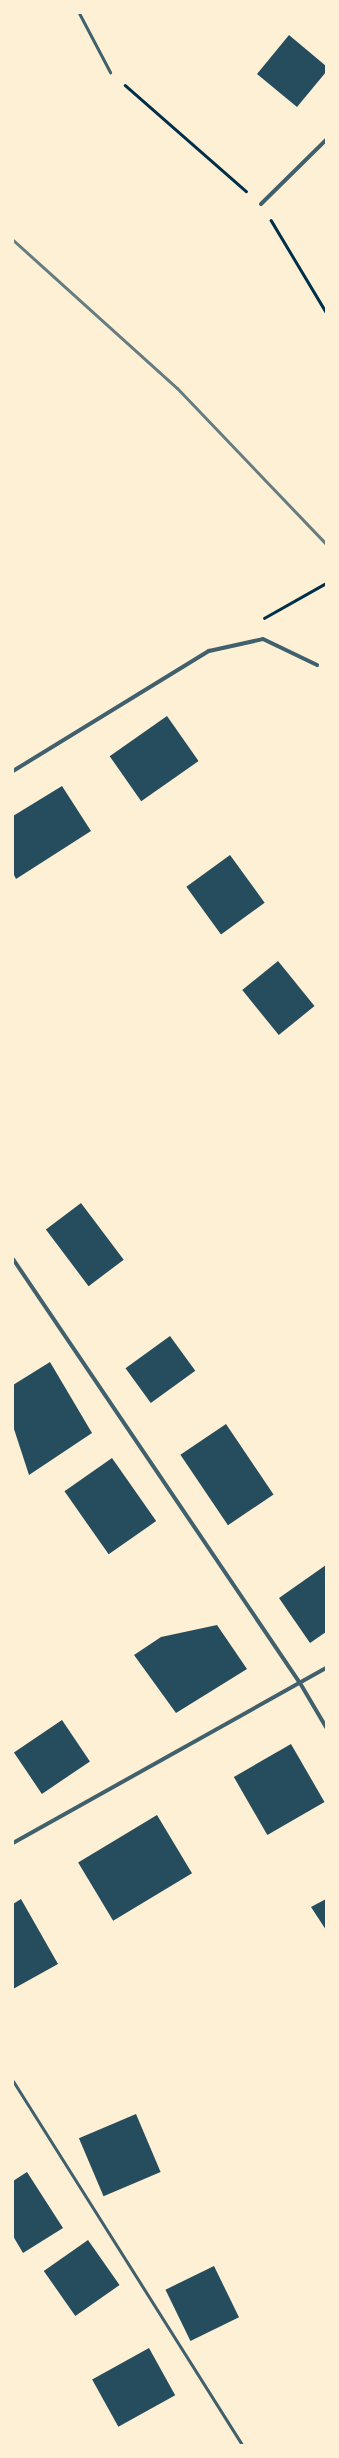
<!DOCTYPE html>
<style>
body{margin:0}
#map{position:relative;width:339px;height:2458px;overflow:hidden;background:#fdf0d5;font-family:"Sofia Sans Condensed",sans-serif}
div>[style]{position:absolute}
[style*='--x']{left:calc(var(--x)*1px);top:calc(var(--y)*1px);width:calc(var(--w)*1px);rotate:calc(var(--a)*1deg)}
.building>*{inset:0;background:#264d5e;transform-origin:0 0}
.path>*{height:2.5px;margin:-1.25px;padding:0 1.25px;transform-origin:1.25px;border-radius:1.25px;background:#003049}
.service>*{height:3px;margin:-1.5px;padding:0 1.5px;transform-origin:1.5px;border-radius:1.5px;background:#3f606c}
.minor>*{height:4px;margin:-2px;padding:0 2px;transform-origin:2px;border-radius:2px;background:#3f606c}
.rail>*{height:3px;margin:-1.5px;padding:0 1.5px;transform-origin:1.5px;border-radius:1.5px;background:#657d81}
span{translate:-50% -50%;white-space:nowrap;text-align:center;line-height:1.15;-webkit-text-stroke:4px #fdf0d5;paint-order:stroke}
.frame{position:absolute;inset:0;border:14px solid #fdf0d5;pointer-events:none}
</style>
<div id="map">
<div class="building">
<i style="clip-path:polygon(289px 35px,326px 66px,326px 72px,297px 107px,257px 74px)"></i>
<i style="left:167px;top:716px;width:55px;height:70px;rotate:55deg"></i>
<i style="clip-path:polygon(62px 786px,91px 831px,16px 879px,13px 873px,13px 816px)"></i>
<i style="left:230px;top:855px;width:59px;height:54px;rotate:54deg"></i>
<i style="left:278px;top:961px;width:58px;height:46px;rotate:51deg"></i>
<i style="left:81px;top:1203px;width:71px;height:44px;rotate:53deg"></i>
<i style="left:170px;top:1336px;width:43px;height:55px;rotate:54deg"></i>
<i style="clip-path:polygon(50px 1362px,92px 1433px,29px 1475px,13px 1426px,13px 1385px)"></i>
<i style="left:226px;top:1424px;width:85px;height:55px;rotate:56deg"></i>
<i style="left:112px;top:1458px;width:77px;height:58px;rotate:55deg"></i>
<i style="clip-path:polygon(326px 1565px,326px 1632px,310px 1643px,279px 1598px)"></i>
<i style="clip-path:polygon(217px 1625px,247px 1669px,176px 1713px,134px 1655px,161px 1637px)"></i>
<i style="left:62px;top:1720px;width:50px;height:58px;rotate:56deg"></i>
<i style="left:291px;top:1744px;width:67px;height:66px;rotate:60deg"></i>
<i style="left:157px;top:1815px;width:68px;height:92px;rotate:59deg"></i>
<i style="clip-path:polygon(21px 1899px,58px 1964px,13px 1989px,13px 1904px)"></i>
<i style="clip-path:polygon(326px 1899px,326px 1930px,311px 1907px)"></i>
<i style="left:136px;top:2114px;width:63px;height:62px;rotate:67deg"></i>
<i style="clip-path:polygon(27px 2172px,63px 2228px,23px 2253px,13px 2236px,13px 2181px)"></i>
<i style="left:88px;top:2240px;width:55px;height:54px;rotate:55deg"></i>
<i style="left:214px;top:2266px;width:57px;height:54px;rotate:64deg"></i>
<i style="left:149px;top:2348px;width:54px;height:65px;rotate:61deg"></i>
</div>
<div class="path">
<i style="--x:125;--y:85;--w:161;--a:41.2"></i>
<i style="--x:271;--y:220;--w:107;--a:59.1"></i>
<i style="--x:264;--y:618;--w:71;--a:-29.4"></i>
</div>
<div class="service">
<i style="--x:79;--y:13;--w:67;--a:62.3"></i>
<i style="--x:13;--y:2081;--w:430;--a:57.8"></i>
</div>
<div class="minor">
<i style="--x:261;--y:204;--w:91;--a:-44.6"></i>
<i style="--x:13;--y:771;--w:230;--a:-31.5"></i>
<i style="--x:209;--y:651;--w:55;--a:-12.5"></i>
<i style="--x:263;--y:639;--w:60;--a:25.7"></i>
<i style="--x:13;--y:1259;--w:512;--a:55.91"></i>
<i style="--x:300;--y:1683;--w:51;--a:59.4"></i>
<i style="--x:13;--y:1843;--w:359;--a:-29.2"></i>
</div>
<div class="rail">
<i style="--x:13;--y:240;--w:221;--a:42.1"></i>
<i style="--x:177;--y:388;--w:216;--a:46.3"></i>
</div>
<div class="frame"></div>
</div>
